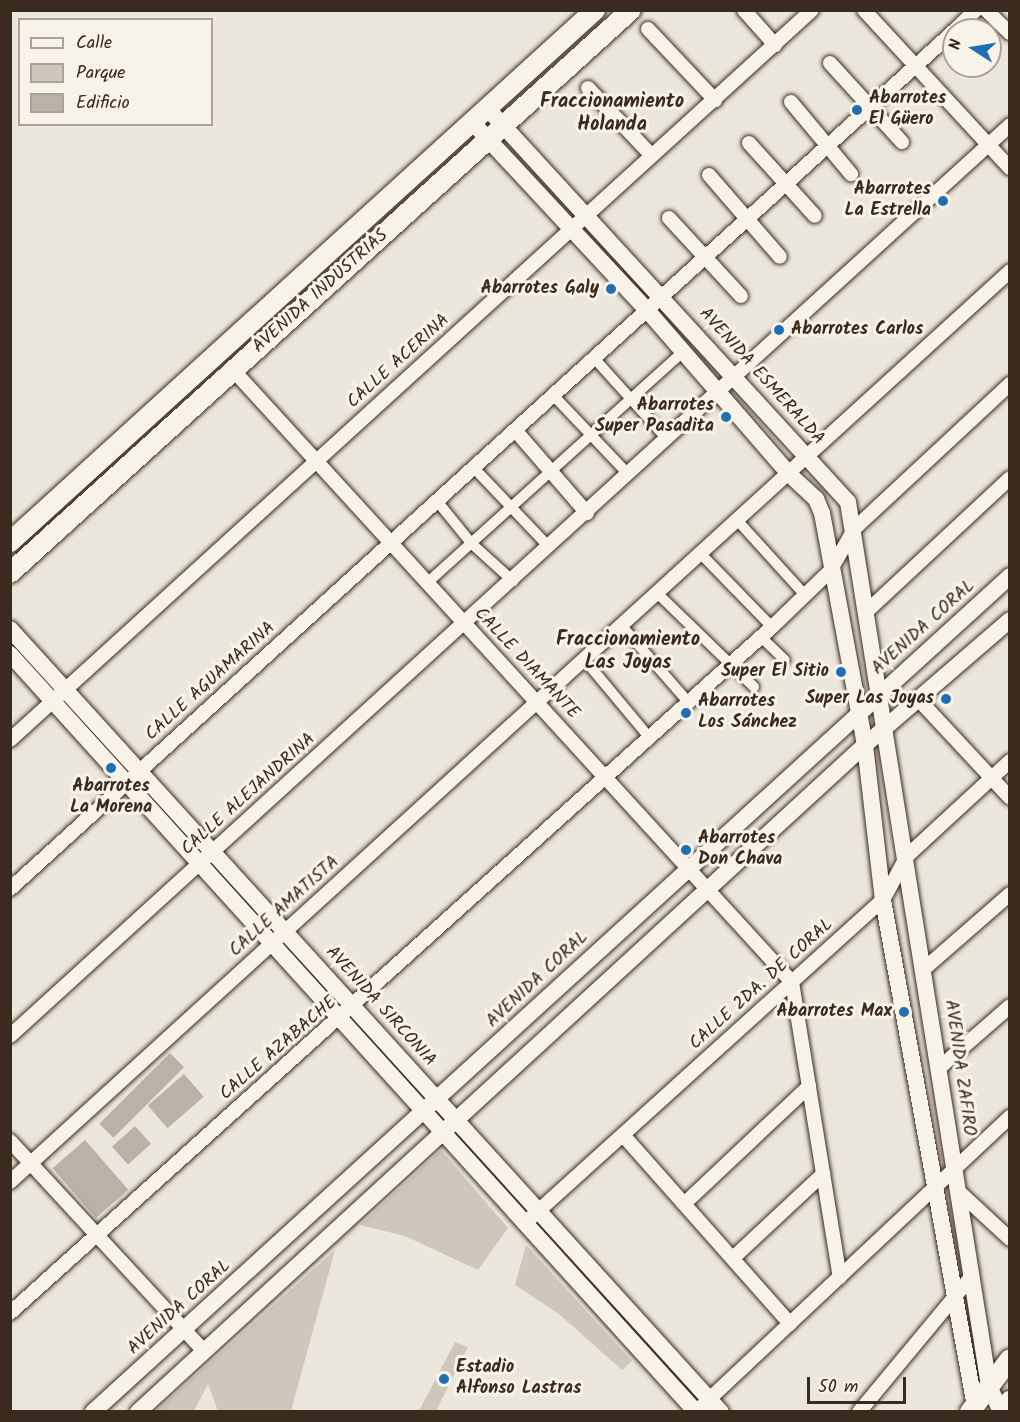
<!DOCTYPE html>
<meta charset="utf-8">
<style>
body{margin:0}
#map{position:relative;width:1020px;height:1422px;overflow:hidden;background:#ece7dc;font-family:Kalam,sans-serif}
div>[style]{position:absolute}
[style*='--x']{left:calc(var(--x)*1px);top:calc(var(--y)*1px);width:calc(var(--w)*1px);rotate:calc(var(--a)*1deg)}
.green>*{inset:0;background:#cec8bc}
.building>*{inset:0;background:#bab2a7;transform-origin:0 0}
.roads{filter:drop-shadow(0 0 2px #3b2a1e) drop-shadow(0 0 2px #3b2a1e)}
.pedestrian>*{height:10px;margin:-5px;padding:0 5px;transform-origin:5px;border-radius:5px;background:#f7f3e8}
.minor>*{height:14px;margin:-7px;padding:0 7px;transform-origin:7px;border-radius:7px;background:#f7f3e8}
.tertiary>*{height:16px;margin:-8px;padding:0 8px;transform-origin:8px;border-radius:8px;background:#f7f3e8}
.secondary>*{height:20px;margin:-10px;padding:0 10px;transform-origin:10px;border-radius:10px;background:#f7f3e8}
.dots>*{width:16px;height:16px;translate:-50% -50%;box-sizing:border-box;border:3px solid #f7f3e8;border-radius:50%}
span{translate:-50% -50%;white-space:nowrap;text-align:center;line-height:1.15;-webkit-text-stroke:6px #f7f3e8;paint-order:stroke}
.poi-label{font-size:18px;color:#3b2a1e;font-weight:700}
.left{translate:0 -50%;text-align:left}
.right{translate:-100% -50%;text-align:right}
.street-label{font-size:18px;color:#3b2a1e}
.neighbourhood-label{font-size:20px;color:#3b2a1e;font-weight:700}
.frame{position:absolute;inset:0;border:12px solid #3b2a1e;pointer-events:none}
.legend{position:absolute;left:18px;top:18px;width:195px;height:108px;box-sizing:border-box;background:#f7f3e8;border:2px solid #aca397;margin:0;padding:8px 10px;list-style:none;font-size:18px;color:#3b2a1e}
.legend li{display:flex;align-items:center;gap:12px;height:30px}
.legend b{width:30px;border:2px solid #aca397}
.north{position:absolute;left:942px;top:18px;width:60px;height:60px;box-sizing:border-box;background:#f7f3e8;border:2px solid #aca397;border-radius:50%;rotate:282deg;font-size:16px;font-weight:700;line-height:24px;text-align:center;color:#3b2a1e}
.north::after{content:'';display:block;margin:auto;width:21px;height:27px;background:#1f6fb2;clip-path:polygon(50% 0,100% 100%,50% 72%,0 100%)}
.scale{position:absolute;left:807px;top:1377px;width:99px;height:27px;box-sizing:border-box;border:3px solid #3b2a1e;border-top:0;padding-left:8px;font-size:18px;line-height:21px;white-space:nowrap;color:#3b2a1e;-webkit-text-stroke:4px #f7f3e8;paint-order:stroke}
</style>
<div id="map">
<div class="green">
<i style="clip-path:polygon(441px 1150px,508px 1228px,478px 1270px,405px 1236px,360px 1225px)"></i>
<i style="clip-path:polygon(526px 1245px,632px 1361px,622px 1370px,559px 1314px,515px 1285px)"></i>
<i style="clip-path:polygon(335px 1250px,291px 1411px,218px 1411px,208px 1384px,194px 1411px,156px 1411px)"></i>
<i style="clip-path:polygon(455px 1342px,468px 1347px,436px 1411px,419px 1411px)"></i>
</div>
<div class="building">
<i style="left:170px;top:1053px;width:20px;height:100px;rotate:45deg"></i>
<i style="left:184px;top:1074px;width:30px;height:48px;rotate:49deg"></i>
<i style="left:135px;top:1126px;width:24px;height:31px;rotate:48deg"></i>
<i style="left:85px;top:1140px;width:66px;height:43px;rotate:49deg"></i>
</div>
<div class="roads">
<div class="pedestrian">
<i style="--x:594;--y:358;--w:109;--a:48"></i>
<i style="--x:553;--y:395;--w:109;--a:46.5"></i>
<i style="--x:474;--y:468;--w:109;--a:46.5"></i>
<i style="--x:437;--y:501;--w:54;--a:51"></i>
<i style="--x:471;--y:543;--w:57;--a:42.1"></i>
<i style="--x:737;--y:520;--w:101;--a:47.8"></i>
<i style="--x:700;--y:553;--w:103;--a:45.8"></i>
<i style="--x:427;--y:583;--w:345;--a:-42.1"></i>
<i style="--x:657;--y:593;--w:135;--a:44.1"></i>
<i style="--x:621;--y:625;--w:103;--a:48.9"></i>
<i style="--x:761;--y:637;--w:33;--a:44"></i>
<i style="--x:584;--y:659;--w:102;--a:50.2"></i>
</div>
<div class="minor">
<i style="--x:744;--y:10;--w:47;--a:48.5"></i>
<i style="--x:864;--y:10;--w:215;--a:47.3"></i>
<i style="--x:986;--y:10;--w:33;--a:44"></i>
<i style="--x:648;--y:29;--w:98;--a:46.7"></i>
<i style="--x:955;--y:30;--w:29;--a:-44"></i>
<i style="--x:830;--y:63;--w:107;--a:47.7"></i>
<i style="--x:588;--y:88;--w:93;--a:46.7"></i>
<i style="--x:791;--y:102;--w:94;--a:50.2"></i>
<i style="--x:749;--y:143;--w:98;--a:47.9"></i>
<i style="--x:709;--y:175;--w:108;--a:49.1"></i>
<i style="--x:669;--y:218;--w:106;--a:47.3"></i>
<i style="--x:234;--y:371;--w:827;--a:47.6"></i>
<i style="--x:792;--y:982;--w:299;--a:80.8"></i>
<i style="--x:515;--y:430;--w:110;--a:49.1"></i>
<i style="--x:867;--y:611;--w:195;--a:-42.9"></i>
<i style="--x:920;--y:701;--w:132;--a:47.1"></i>
<i style="--x:10;--y:740;--w:1084;--a:-42.31"></i>
<i style="--x:10;--y:889;--w:1276;--a:-42.27"></i>
<i style="--x:924;--y:969;--w:114;--a:-41.1"></i>
<i style="--x:10;--y:1036;--w:1353;--a:-42.33"></i>
<i style="--x:939;--y:1068;--w:94;--a:-41.1"></i>
<i style="--x:623;--y:1135;--w:252;--a:48.5"></i>
<i style="--x:10;--y:1141;--w:286;--a:47.3"></i>
<i style="--x:10;--y:1182;--w:1353;--a:-42.33"></i>
<i style="--x:957;--y:1190;--w:72;--a:42.8"></i>
<i style="--x:684;--y:1204;--w:172;--a:-43.3"></i>
<i style="--x:525;--y:1223;--w:482;--a:-42.1"></i>
<i style="--x:883;--y:900;--w:50;--a:-61.4"></i>
<i style="--x:907;--y:856;--w:140;--a:-42.7"></i>
<i style="--x:734;--y:1257;--w:122;--a:-43"></i>
<i style="--x:10;--y:1313;--w:1025;--a:-42"></i>
<i style="--x:772;--y:627;--w:81;--a:-44"></i>
<i style="--x:830;--y:571;--w:50;--a:-59.8"></i>
<i style="--x:855;--y:528;--w:212;--a:-42.9"></i>
<i style="--x:703;--y:1405;--w:421;--a:-43.2"></i>
<i style="--x:859;--y:1412;--w:175;--a:-50.3"></i>
</div>
<div class="tertiary">
<i style="--x:488;--y:109;--w:533;--a:47.51"></i>
<i style="--x:848;--y:502;--w:895;--a:80.94"></i>
<i style="--x:989;--y:1386;--w:29;--a:65"></i>
<i style="--x:473;--y:123;--w:255;--a:47.1"></i>
<i style="--x:647;--y:310;--w:216;--a:49.1"></i>
<i style="--x:788;--y:473;--w:38;--a:43"></i>
<i style="--x:816;--y:499;--w:15;--a:67"></i>
<i style="--x:822;--y:513;--w:236;--a:79.5"></i>
<i style="--x:865;--y:745;--w:156;--a:83.4"></i>
<i style="--x:883;--y:900;--w:520;--a:79.71"></i>
<i style="--x:10;--y:629;--w:1058;--a:47.76"></i>
<i style="--x:10;--y:654;--w:1022;--a:47.85"></i>
<i style="--x:93;--y:1412;--w:1241;--a:-42.35"></i>
<i style="--x:138;--y:1412;--w:987;--a:-42.54"></i>
<i style="--x:865;--y:745;--w:191;--a:-40.8"></i>
</div>
<div class="secondary">
<i style="--x:10;--y:542;--w:791;--a:-42.28"></i>
<i style="--x:10;--y:573;--w:838;--a:-42.2"></i>
<i style="--x:970;--y:1412;--w:66;--a:-53"></i>
<i style="--x:1002;--y:1412;--w:14;--a:-54"></i>
</div>
</div>
<div class="dots">
<i style="left:857px;top:110px;background:#1f6fb2"></i>
<i style="left:943px;top:201px;background:#1f6fb2"></i>
<i style="left:611px;top:289px;background:#1f6fb2"></i>
<i style="left:779px;top:330px;background:#1f6fb2"></i>
<i style="left:726px;top:417px;background:#1f6fb2"></i>
<i style="left:841px;top:672px;background:#1f6fb2"></i>
<i style="left:946px;top:699px;background:#1f6fb2"></i>
<i style="left:686px;top:713px;background:#1f6fb2"></i>
<i style="left:111px;top:768px;background:#1f6fb2"></i>
<i style="left:686px;top:850px;background:#1f6fb2"></i>
<i style="left:904px;top:1012px;background:#1f6fb2"></i>
<i style="left:444px;top:1379px;background:#1f6fb2"></i>
</div>
<div class="poi-label">
<span class="left" style="left:869px;top:110px">Abarrotes<br>El Güero</span>
<span class="right" style="left:931px;top:201px">Abarrotes<br>La Estrella</span>
<span class="right" style="left:599px;top:289px">Abarrotes Galy</span>
<span class="left" style="left:791px;top:330px">Abarrotes Carlos</span>
<span class="right" style="left:714px;top:417px">Abarrotes<br>Super Pasadita</span>
<span class="right" style="left:829px;top:672px">Super El Sitio</span>
<span class="right" style="left:934px;top:699px">Super Las Joyas</span>
<span class="left" style="left:698px;top:713px">Abarrotes<br>Los Sánchez</span>
<span style="left:111px;top:798px">Abarrotes<br>La Morena</span>
<span class="left" style="left:698px;top:850px">Abarrotes<br>Don Chava</span>
<span class="right" style="left:892px;top:1012px">Abarrotes Max</span>
<span class="left" style="left:456px;top:1379px">Estadio<br>Alfonso Lastras</span>
</div>
<div class="street-label">
<span style="left:321px;top:292px;rotate:-42deg">AVENIDA INDUSTRIAS</span>
<span style="left:399px;top:362px;rotate:-42deg">CALLE ACERINA</span>
<span style="left:761px;top:377px;rotate:48deg">AVENIDA ESMERALDA</span>
<span style="left:924px;top:628px;rotate:-42deg">AVENIDA CORAL</span>
<span style="left:526px;top:664px;rotate:47deg">CALLE DIAMANTE</span>
<span style="left:211px;top:682px;rotate:-42deg">CALLE AGUAMARINA</span>
<span style="left:249px;top:795px;rotate:-42deg">CALLE ALEJANDRINA</span>
<span style="left:285px;top:907px;rotate:-42deg">CALLE AMATISTA</span>
<span style="left:538px;top:980px;rotate:-43deg">AVENIDA CORAL</span>
<span style="left:762px;top:985px;rotate:-42deg">CALLE 2DA. DE CORAL</span>
<span style="left:380px;top:1007px;rotate:48deg">AVENIDA SIRCONIA</span>
<span style="left:279px;top:1049px;rotate:-41deg">CALLE AZABACHE</span>
<span style="left:959px;top:1068px;rotate:82deg">AVENIDA ZAFIRO</span>
<span style="left:180px;top:1308px;rotate:-42deg">AVENIDA CORAL</span>
</div>
<div class="neighbourhood-label">
<span style="left:612px;top:114px">Fraccionamiento<br>Holanda</span>
<span style="left:628px;top:652px">Fraccionamiento<br>Las Joyas</span>
</div>
<div class="frame"></div>
<ul class="legend">
<li><b style="height:8px;background:#f7f3e8"></b>Calle</li>
<li><b style="height:16px;background:#cec8bc"></b>Parque</li>
<li><b style="height:16px;background:#bab2a7"></b>Edificio</li>
</ul>
<div class="north">N</div>
<div class="scale">50 m</div>
</div>
